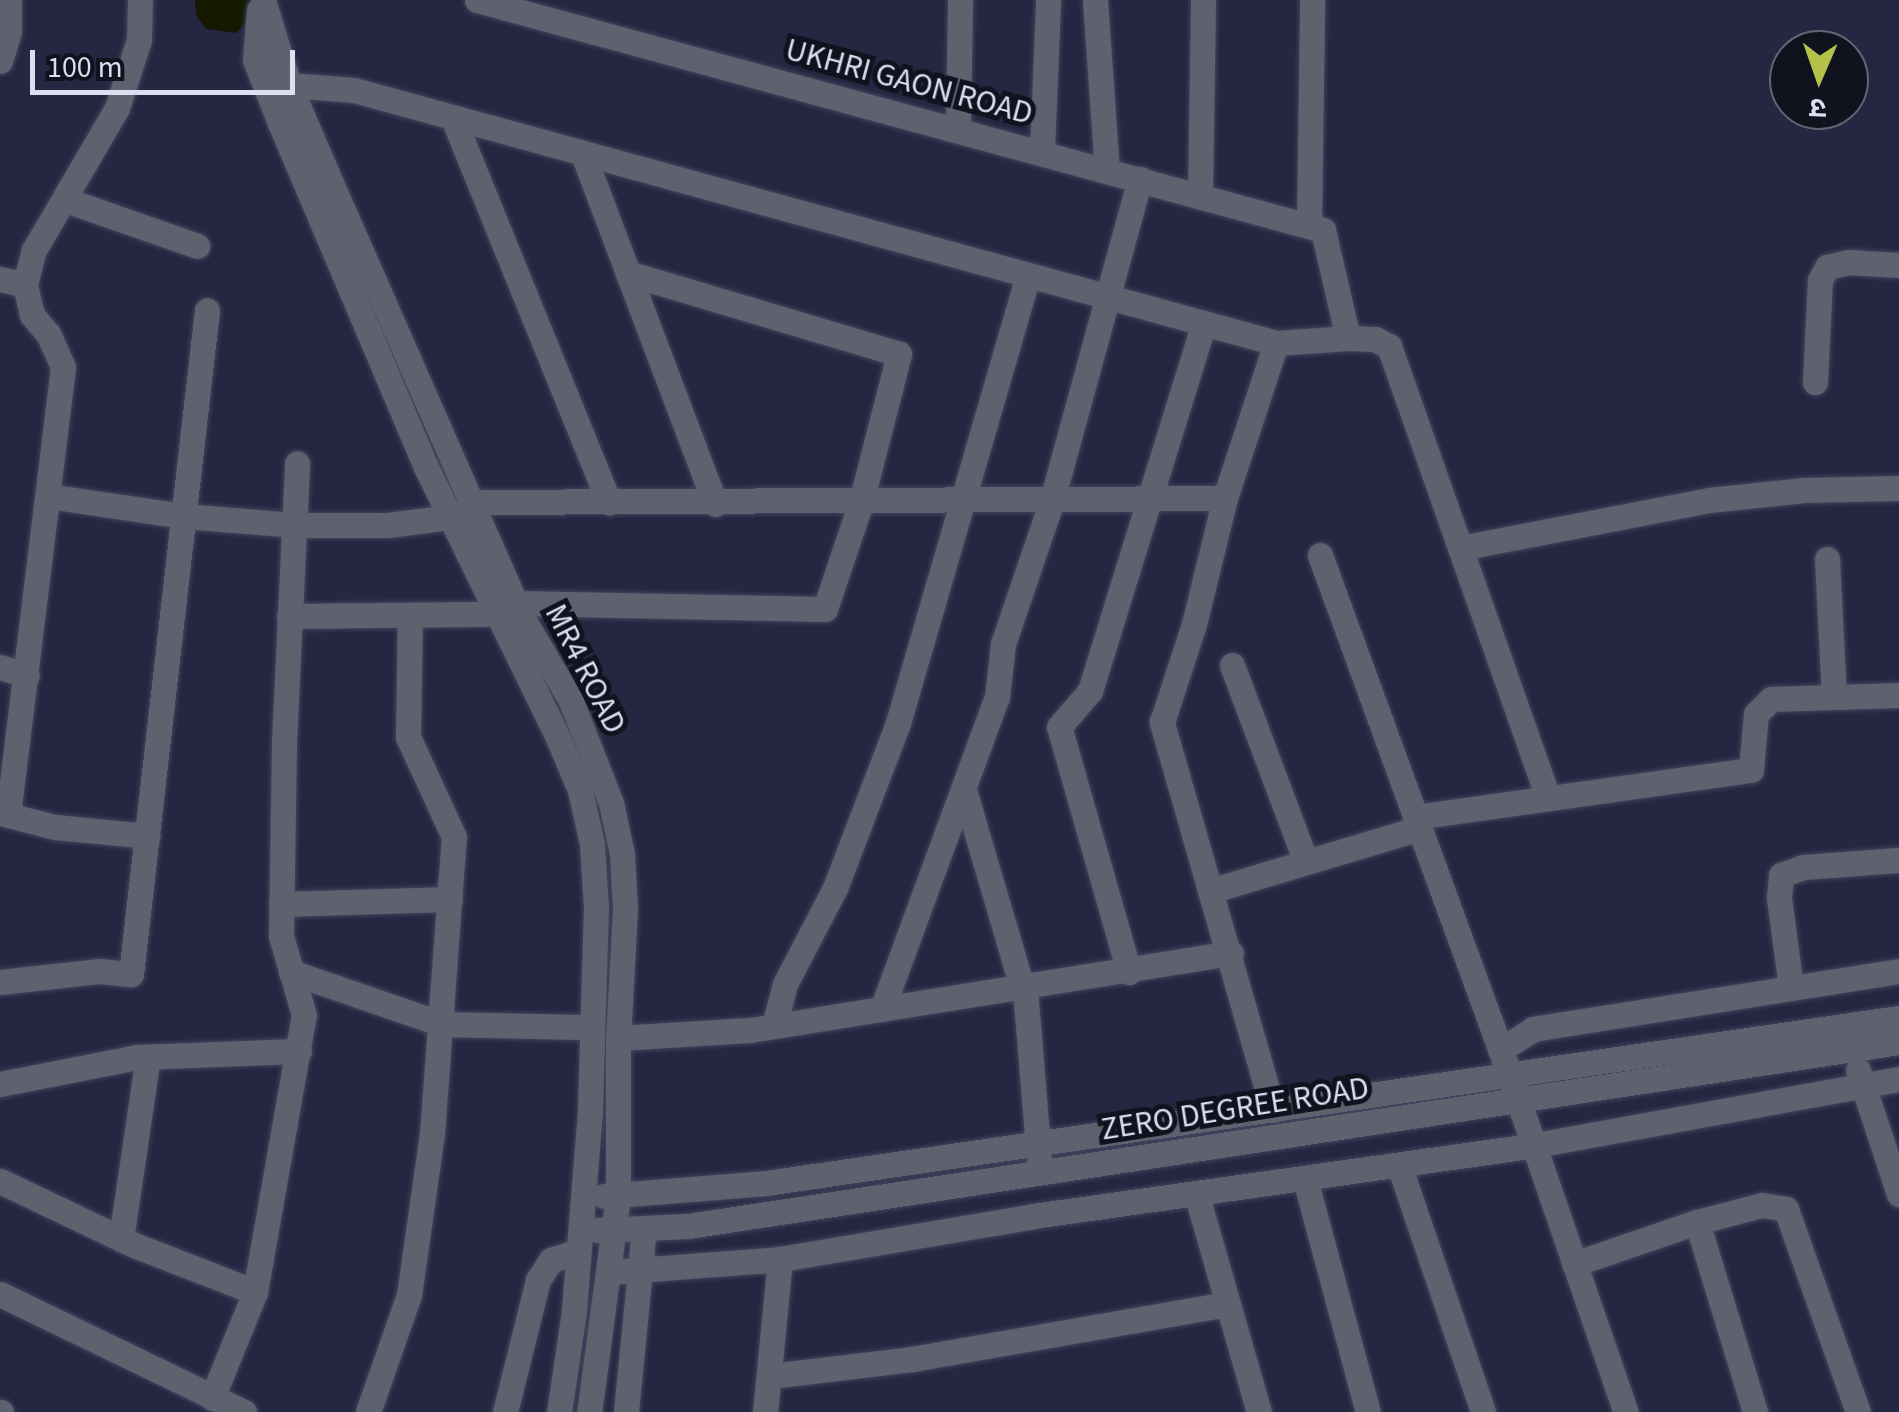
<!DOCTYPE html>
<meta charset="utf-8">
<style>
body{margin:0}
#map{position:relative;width:1899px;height:1412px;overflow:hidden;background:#252742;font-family:"Source Sans 3","Noto Sans Devanagari",sans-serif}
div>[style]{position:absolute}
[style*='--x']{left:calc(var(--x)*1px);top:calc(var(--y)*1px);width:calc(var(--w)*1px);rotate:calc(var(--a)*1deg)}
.water>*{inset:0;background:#161900}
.roads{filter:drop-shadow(0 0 2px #42445e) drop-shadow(0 0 2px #42445e)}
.minor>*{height:25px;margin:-12.5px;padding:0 12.5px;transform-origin:12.5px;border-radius:12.5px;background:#5e616e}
span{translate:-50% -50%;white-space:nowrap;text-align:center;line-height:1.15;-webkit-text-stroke:10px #10121d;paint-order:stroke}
.street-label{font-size:32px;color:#dcdff1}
.north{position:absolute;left:1769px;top:30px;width:100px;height:100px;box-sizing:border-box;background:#10121d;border:2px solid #626472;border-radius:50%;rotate:182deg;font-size:28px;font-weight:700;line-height:40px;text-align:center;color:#dcdff1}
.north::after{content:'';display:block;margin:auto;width:35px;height:45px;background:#b4c24a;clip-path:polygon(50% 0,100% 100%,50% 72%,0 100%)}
.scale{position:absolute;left:30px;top:50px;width:265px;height:45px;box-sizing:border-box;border:5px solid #dcdff1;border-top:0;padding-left:12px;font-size:30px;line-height:35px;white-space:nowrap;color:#dcdff1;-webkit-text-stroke:8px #10121d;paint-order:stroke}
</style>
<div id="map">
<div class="water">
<i style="clip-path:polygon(195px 0,253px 0,245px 24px,236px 33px,206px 29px,196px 15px)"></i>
</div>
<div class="roads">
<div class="minor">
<i style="--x:263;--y:0;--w:89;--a:73"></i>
<i style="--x:289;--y:85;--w:109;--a:66.7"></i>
<i style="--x:332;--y:185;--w:470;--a:66.3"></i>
<i style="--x:521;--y:615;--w:99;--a:59.8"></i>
<i style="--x:571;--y:701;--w:110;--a:68.6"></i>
<i style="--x:611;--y:803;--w:52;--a:77.8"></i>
<i style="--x:622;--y:854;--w:56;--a:86.9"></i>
<i style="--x:625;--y:910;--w:128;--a:93.1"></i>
<i style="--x:618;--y:1038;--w:158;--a:90"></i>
<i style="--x:618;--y:1196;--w:218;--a:97.6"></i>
<i style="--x:477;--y:0;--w:877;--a:15.21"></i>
<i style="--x:1323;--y:230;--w:111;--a:77"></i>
<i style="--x:1095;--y:0;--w:170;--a:86"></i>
<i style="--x:259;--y:10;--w:50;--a:94.6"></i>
<i style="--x:255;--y:60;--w:68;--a:68.4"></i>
<i style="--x:280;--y:123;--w:374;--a:67"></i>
<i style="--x:426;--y:467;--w:301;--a:64"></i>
<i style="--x:558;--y:738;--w:56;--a:67.1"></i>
<i style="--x:580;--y:790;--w:55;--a:77.5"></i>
<i style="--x:592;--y:844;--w:63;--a:86.4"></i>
<i style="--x:596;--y:907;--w:204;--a:91.7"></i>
<i style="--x:590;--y:1111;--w:201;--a:94.6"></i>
<i style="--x:574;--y:1311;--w:102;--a:98.4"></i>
<i style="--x:0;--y:61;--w:31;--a:-73"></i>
<i style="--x:9;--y:31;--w:31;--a:-90"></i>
<i style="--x:289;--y:85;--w:65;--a:4.4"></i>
<i style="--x:354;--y:90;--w:956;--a:15.34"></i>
<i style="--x:1276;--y:343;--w:72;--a:-4"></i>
<i style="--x:1348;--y:338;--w:27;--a:2"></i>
<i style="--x:1375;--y:339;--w:16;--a:27"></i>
<i style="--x:1389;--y:346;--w:479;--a:70.6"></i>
<i style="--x:453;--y:118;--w:415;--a:67.9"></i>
<i style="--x:958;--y:129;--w:129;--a:-89.1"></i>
<i style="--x:1042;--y:152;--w:152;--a:-87.7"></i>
<i style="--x:583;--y:154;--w:374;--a:69.3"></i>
<i style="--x:1200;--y:196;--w:196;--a:-89.1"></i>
<i style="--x:66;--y:200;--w:139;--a:19.3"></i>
<i style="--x:1309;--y:226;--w:226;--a:-89.2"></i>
<i style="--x:0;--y:279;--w:26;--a:13"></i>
<i style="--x:1815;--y:382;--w:102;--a:-87.2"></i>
<i style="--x:1820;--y:280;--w:15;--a:-62"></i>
<i style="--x:1827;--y:267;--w:22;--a:-13"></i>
<i style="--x:1848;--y:262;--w:51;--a:3.4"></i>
<i style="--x:48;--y:496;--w:136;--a:8.4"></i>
<i style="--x:183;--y:516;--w:111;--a:4.6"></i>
<i style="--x:294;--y:525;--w:94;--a:0"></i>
<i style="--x:388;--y:525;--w:63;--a:-7.4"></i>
<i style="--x:470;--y:502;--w:755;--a:-0.3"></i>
<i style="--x:1460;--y:548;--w:254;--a:-10.9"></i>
<i style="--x:1709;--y:500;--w:96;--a:-6"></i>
<i style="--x:1804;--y:490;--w:95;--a:-1.2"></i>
<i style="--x:1320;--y:555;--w:555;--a:69.96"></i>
<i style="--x:1510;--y:1076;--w:355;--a:71"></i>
<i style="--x:1827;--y:559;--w:137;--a:87.1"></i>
<i style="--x:516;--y:603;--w:309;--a:1.1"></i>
<i style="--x:825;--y:609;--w:113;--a:-71.4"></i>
<i style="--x:861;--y:502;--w:153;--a:-75.6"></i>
<i style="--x:899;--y:354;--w:283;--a:-163.4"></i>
<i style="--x:289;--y:616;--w:208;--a:-0.6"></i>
<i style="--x:1232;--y:665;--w:210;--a:69.4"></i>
<i style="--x:0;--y:667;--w:28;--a:17"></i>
<i style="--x:964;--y:790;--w:220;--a:73.6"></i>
<i style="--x:1026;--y:1001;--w:160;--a:85.3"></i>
<i style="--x:0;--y:813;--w:57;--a:14.3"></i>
<i style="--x:55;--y:827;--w:93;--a:5.5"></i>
<i style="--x:8;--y:815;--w:451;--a:-83"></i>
<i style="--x:63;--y:367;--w:36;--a:-114"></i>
<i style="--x:48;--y:334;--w:25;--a:-130"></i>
<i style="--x:32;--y:315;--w:31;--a:-103"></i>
<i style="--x:25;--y:285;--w:36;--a:-76"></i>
<i style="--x:34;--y:250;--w:164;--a:-59.7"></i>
<i style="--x:117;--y:108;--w:71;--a:-72.1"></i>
<i style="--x:139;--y:40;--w:40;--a:-88.6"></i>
<i style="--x:1416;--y:817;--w:338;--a:-8"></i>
<i style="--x:1751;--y:770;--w:56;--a:-84.9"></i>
<i style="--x:1756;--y:714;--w:21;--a:-45"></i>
<i style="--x:1771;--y:699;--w:128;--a:-1.8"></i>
<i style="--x:1210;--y:891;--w:219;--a:-16.7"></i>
<i style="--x:281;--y:904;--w:169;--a:-1.7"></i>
<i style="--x:291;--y:972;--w:160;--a:19"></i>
<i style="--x:442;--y:1024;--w:149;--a:1.2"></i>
<i style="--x:1129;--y:972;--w:255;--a:-105.9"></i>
<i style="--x:1059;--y:727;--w:48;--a:-49.3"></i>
<i style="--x:1090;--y:691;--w:385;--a:-72.8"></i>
<i style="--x:0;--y:982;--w:101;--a:-6.3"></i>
<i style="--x:100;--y:971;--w:31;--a:6"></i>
<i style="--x:131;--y:974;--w:668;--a:-83.47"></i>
<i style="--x:1791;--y:987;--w:90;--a:-97.7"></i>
<i style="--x:1779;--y:898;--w:23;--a:-85"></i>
<i style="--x:1781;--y:875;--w:23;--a:-20"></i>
<i style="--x:1803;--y:867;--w:96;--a:-4.2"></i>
<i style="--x:882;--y:1009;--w:333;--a:-69.8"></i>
<i style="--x:997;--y:697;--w:53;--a:-83.5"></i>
<i style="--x:1003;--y:644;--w:152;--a:-71.2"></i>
<i style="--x:1052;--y:500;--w:333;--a:-74.7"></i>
<i style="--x:774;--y:1026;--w:43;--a:-75.3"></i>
<i style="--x:785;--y:984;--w:108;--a:-62.5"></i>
<i style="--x:835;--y:888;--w:177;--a:-69.1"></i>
<i style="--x:898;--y:723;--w:466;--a:-73.8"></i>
<i style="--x:618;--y:1038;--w:132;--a:-3.5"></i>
<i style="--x:750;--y:1030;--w:487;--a:-9.1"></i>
<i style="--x:1500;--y:1050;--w:39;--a:-32"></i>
<i style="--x:1533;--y:1029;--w:371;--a:-9"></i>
<i style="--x:1858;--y:1070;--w:131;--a:71.7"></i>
<i style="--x:0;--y:1084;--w:140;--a:-11.1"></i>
<i style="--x:137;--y:1057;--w:162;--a:-2.1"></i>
<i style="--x:1273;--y:1110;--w:404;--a:-106"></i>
<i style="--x:1162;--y:722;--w:103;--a:-71.9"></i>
<i style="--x:1194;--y:624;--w:130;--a:-76.2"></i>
<i style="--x:1225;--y:498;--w:163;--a:-71.8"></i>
<i style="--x:1399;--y:1165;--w:261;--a:71.2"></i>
<i style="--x:1305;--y:1179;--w:241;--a:74.9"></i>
<i style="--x:0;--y:1181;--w:148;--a:25.5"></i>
<i style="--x:134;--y:1245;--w:130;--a:21.2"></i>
<i style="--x:604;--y:1196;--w:163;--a:-4.6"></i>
<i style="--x:766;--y:1183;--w:1145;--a:-8.29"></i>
<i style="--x:1197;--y:1196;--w:225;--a:74"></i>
<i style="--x:1697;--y:1222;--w:199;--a:73"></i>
<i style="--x:598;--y:1230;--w:90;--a:-2.5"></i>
<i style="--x:688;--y:1226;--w:1225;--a:-8.64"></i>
<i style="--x:121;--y:1239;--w:184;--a:-81.6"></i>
<i style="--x:1574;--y:1264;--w:130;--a:-18.9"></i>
<i style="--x:1697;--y:1222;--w:67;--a:-14.7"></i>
<i style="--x:1762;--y:1205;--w:24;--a:9"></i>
<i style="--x:1786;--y:1209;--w:215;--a:70.5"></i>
<i style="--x:609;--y:1272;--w:171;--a:-4.3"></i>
<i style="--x:780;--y:1259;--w:257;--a:-9.6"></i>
<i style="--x:1033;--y:1216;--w:502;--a:-8.02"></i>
<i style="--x:1530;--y:1146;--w:375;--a:-10.3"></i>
<i style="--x:0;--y:1294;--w:271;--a:25.8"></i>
<i style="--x:770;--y:1376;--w:143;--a:-6.8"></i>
<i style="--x:912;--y:1359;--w:320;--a:-9.9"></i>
<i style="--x:212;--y:1398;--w:114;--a:-67.9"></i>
<i style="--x:255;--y:1292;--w:281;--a:-80"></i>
<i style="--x:304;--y:1015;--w:82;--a:-106.2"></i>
<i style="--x:281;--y:936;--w:194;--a:-89.1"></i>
<i style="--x:284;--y:742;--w:279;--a:-87.3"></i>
<i style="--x:0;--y:1412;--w:1;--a:0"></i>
<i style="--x:368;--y:1412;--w:124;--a:-70.7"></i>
<i style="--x:409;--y:1295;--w:163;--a:-81.9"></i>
<i style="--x:432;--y:1134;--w:298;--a:-85.8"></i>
<i style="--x:454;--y:837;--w:110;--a:-114.7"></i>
<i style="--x:408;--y:737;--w:121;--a:-89.1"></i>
<i style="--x:505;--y:1412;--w:136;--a:-76"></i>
<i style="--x:538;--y:1280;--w:24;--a:-57"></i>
<i style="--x:551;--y:1260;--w:28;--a:-18"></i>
<i style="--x:626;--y:1412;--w:185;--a:-84.4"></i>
<i style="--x:765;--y:1412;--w:154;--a:-84.4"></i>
</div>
</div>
<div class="street-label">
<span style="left:909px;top:82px;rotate:15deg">UKHRI GAON ROAD</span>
<span style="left:585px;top:669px;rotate:63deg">MR4 ROAD</span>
<span style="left:1235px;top:1109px;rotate:-9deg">ZERO DEGREE ROAD</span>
</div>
<div class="north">उ</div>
<div class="scale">100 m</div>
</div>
